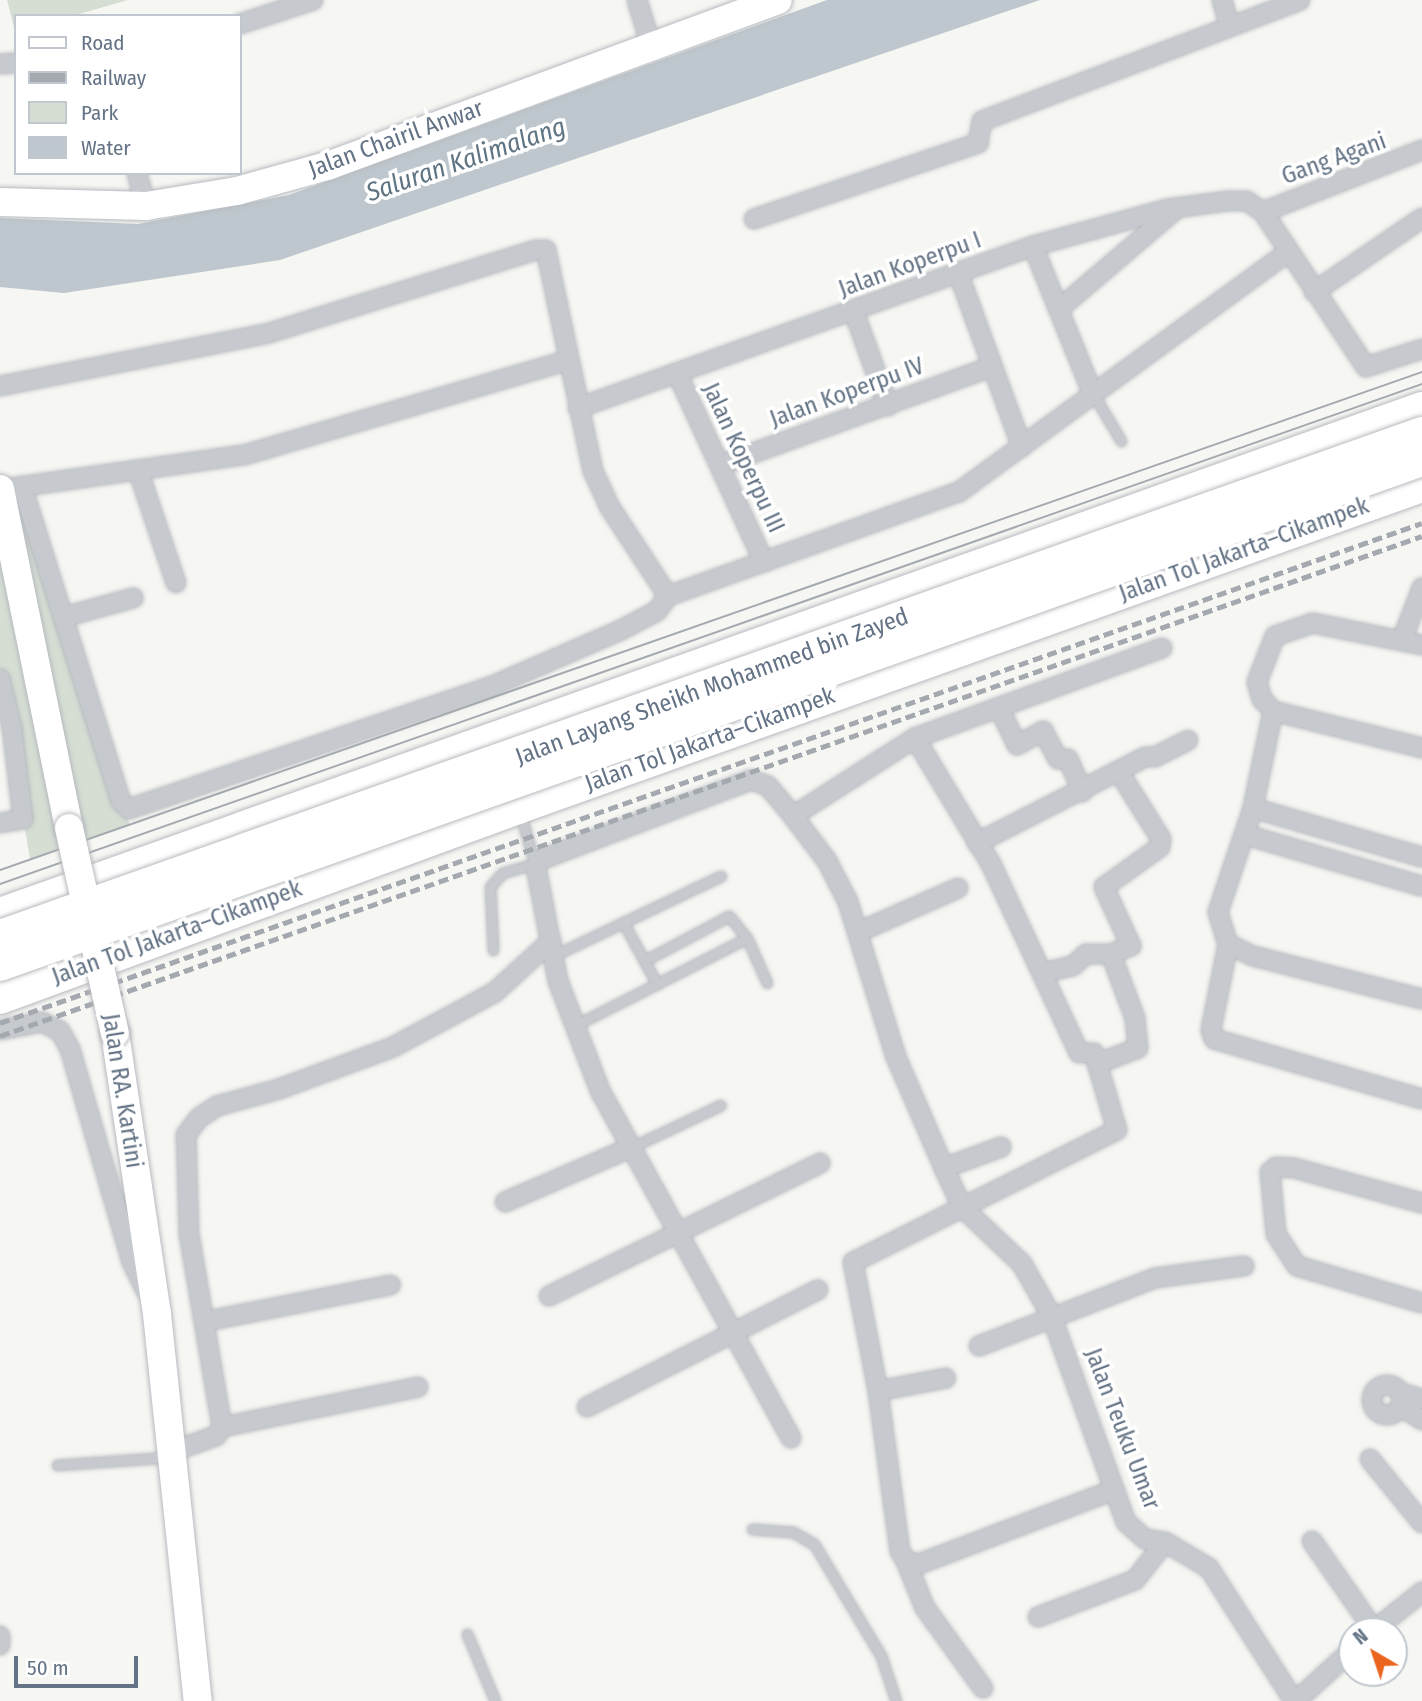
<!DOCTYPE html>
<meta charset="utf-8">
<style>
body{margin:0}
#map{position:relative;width:1422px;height:1701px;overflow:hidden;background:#f6f6f3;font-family:"Fira Sans Condensed",sans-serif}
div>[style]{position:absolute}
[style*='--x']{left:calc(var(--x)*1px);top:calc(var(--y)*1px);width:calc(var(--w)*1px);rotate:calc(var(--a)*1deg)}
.green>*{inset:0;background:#d6ded4}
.water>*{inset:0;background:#bdc7cd}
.roads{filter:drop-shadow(0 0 2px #b7babf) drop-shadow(0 0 2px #b7babf)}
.service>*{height:9px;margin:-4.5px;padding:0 4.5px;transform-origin:4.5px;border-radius:4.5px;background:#c6c9cd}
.minor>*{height:18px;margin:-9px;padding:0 9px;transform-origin:9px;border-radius:9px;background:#c6c9cd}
.minor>.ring{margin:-9px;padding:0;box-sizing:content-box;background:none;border:18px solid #c6c9cd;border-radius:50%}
.primary>*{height:28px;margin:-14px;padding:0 14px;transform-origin:14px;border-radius:14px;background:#fff}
.motorway>*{height:32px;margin:-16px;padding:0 16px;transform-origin:16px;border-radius:16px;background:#fff}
.tram>*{height:2px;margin:-1px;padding:0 1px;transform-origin:1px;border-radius:1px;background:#a4a9b0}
.rail>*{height:5px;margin-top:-2.5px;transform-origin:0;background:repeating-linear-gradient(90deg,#a4a9b0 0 10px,transparent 0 15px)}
.bridges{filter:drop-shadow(0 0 2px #b7babf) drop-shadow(0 0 2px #b7babf)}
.primary-bridge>*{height:28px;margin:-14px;padding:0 14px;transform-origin:14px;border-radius:14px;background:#fff}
.motorway-bridge>*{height:32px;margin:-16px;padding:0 16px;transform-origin:16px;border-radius:16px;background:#fff}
span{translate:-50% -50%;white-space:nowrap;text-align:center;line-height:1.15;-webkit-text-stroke:7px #fff;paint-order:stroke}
.street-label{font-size:24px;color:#647385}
.water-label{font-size:26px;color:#5f7482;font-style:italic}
.legend{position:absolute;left:14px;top:14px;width:228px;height:161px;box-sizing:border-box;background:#fff;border:2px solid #c1c7ce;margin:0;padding:9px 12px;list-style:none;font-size:21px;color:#647385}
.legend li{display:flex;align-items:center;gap:14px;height:35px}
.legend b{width:35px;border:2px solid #c1c7ce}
.north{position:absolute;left:1338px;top:1617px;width:70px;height:70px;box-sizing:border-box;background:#fff;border:2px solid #c1c7ce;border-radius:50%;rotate:321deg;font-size:19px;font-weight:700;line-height:28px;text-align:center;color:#647385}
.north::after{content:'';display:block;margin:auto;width:24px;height:32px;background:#eb651e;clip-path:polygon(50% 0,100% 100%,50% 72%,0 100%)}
.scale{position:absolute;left:14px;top:1656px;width:124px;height:32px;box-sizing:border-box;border:4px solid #647385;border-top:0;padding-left:9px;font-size:21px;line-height:24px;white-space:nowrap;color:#647385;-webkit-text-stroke:5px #fff;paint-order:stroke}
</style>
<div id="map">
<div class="green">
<i style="clip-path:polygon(7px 0,128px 0,72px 16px,16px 16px,15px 31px)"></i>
<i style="clip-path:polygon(22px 486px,130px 825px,30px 859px,0 679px,0 489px)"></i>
</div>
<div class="water">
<i style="clip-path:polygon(827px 0,1040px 0,280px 260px,64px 293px,0 287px,0 218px,138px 224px,289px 195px)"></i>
</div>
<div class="roads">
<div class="service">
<i style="--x:1092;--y:392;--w:57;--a:59.4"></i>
<i style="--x:520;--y:812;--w:51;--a:74.1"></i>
<i style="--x:623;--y:922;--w:71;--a:61.3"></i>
<i style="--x:493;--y:950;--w:63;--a:-92.7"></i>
<i style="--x:490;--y:887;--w:18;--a:-49"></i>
<i style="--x:502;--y:873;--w:36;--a:-16"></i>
<i style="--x:553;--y:956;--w:186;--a:-25.5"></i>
<i style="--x:644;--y:961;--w:96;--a:-27.9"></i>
<i style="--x:729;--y:916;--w:28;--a:51"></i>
<i style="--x:747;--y:938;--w:49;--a:66"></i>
<i style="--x:574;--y:1026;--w:194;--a:-27"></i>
<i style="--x:632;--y:1147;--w:98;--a:-25.3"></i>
<i style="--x:57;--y:1465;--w:113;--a:-4"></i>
<i style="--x:752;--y:1529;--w:41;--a:4.2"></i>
<i style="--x:793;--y:1532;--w:24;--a:30"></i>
<i style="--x:814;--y:1544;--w:131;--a:59.1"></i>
<i style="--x:881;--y:1656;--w:47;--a:71.6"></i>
<i style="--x:467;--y:1634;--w:73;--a:67.3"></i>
</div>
<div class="minor">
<i style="--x:637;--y:0;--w:47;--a:72.7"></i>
<i style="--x:1222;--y:0;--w:26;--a:74"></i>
<i style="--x:240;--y:24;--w:77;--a:-18.2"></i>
<i style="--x:0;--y:64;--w:16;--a:-4"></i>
<i style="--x:137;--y:173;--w:34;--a:75"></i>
<i style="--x:1263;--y:212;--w:171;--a:-21.3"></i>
<i style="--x:754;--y:219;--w:237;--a:-18.7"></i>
<i style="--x:978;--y:143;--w:22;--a:-80"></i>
<i style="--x:982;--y:121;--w:340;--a:-20.8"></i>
<i style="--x:1033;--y:246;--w:157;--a:68"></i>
<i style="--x:959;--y:275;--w:183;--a:69.9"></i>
<i style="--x:1314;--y:292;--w:131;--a:-34.4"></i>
<i style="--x:1059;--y:309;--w:154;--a:-40.5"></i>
<i style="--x:854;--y:312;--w:100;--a:70.1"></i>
<i style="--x:677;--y:373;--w:208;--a:65.3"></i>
<i style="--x:0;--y:386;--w:274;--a:-11.1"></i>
<i style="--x:269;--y:333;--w:279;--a:-17.3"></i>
<i style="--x:535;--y:250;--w:11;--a:0"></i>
<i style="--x:546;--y:250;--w:226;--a:78"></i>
<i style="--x:593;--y:471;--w:38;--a:65"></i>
<i style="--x:609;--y:506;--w:108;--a:56.8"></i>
<i style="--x:578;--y:408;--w:483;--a:-19.6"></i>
<i style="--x:1033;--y:246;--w:139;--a:-15.4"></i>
<i style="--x:1167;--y:209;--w:62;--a:-7.5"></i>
<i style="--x:1228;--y:201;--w:19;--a:0"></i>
<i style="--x:1247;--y:201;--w:19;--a:35"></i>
<i style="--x:1263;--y:212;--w:186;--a:56.4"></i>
<i style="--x:1366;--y:367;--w:59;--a:-17.8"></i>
<i style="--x:720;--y:465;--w:288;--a:-19.9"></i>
<i style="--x:138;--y:470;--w:119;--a:71.4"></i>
<i style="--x:22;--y:486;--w:330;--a:72.6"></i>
<i style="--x:121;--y:801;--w:11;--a:45"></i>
<i style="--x:129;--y:809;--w:381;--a:-18.7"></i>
<i style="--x:490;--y:687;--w:141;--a:-23.5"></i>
<i style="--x:619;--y:631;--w:43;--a:-27.8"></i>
<i style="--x:657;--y:611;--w:19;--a:-54"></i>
<i style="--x:668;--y:596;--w:309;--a:-19.7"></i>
<i style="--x:959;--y:492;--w:406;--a:-36.1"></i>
<i style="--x:11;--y:488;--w:235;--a:-8.1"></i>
<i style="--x:244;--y:455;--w:338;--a:-16.3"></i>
<i style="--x:64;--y:617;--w:72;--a:-15.4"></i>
<i style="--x:1402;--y:640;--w:56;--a:-69"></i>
<i style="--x:1422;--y:645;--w:111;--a:-168.6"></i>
<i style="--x:1313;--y:623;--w:40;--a:161.1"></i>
<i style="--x:1275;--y:636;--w:49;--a:111.4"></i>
<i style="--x:1257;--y:682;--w:18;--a:74"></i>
<i style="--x:1262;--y:699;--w:16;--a:47"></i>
<i style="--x:1273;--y:711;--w:99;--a:101.7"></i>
<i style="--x:1253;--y:808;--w:110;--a:108.6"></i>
<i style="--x:1218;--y:912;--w:34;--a:73"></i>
<i style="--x:1228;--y:944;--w:28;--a:26"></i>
<i style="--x:1253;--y:956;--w:174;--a:14.3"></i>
<i style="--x:0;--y:679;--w:50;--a:76.2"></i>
<i style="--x:12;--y:728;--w:92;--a:83.1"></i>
<i style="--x:23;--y:819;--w:23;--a:170"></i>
<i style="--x:999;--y:708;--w:41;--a:64.1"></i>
<i style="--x:1017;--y:745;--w:30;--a:-28"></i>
<i style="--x:1043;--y:731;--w:32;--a:62"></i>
<i style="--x:1058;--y:759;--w:10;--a:0"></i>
<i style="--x:1068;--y:759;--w:36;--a:66"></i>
<i style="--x:1273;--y:711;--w:154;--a:13.9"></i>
<i style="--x:915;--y:738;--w:147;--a:58.9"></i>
<i style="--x:991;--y:864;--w:208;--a:65"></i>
<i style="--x:1079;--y:1053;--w:15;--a:0"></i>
<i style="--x:1094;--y:1053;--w:80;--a:73.4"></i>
<i style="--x:1117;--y:1130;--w:295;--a:153.4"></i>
<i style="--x:853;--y:1262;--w:131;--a:79"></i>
<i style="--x:878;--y:1391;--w:162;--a:82.2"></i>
<i style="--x:900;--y:1551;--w:12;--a:59"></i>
<i style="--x:906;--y:1561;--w:13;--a:13"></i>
<i style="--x:919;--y:1564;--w:209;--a:-20.8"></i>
<i style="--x:1253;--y:808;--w:176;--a:16.2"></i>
<i style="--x:793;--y:816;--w:145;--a:-32.6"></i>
<i style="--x:915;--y:738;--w:263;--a:-20"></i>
<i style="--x:1246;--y:835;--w:183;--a:16.2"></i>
<i style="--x:977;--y:843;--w:189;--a:-27.1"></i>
<i style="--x:1145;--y:757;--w:10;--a:0"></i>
<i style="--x:1155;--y:757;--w:37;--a:-27"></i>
<i style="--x:861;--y:931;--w:106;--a:-23.9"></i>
<i style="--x:1228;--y:944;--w:88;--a:101.2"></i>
<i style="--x:1211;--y:1030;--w:9;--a:72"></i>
<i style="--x:1214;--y:1039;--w:216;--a:16.1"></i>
<i style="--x:1042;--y:973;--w:32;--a:-13"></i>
<i style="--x:1073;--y:966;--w:18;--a:-43"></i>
<i style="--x:1086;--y:954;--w:25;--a:0"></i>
<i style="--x:1111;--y:954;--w:22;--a:-22"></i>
<i style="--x:1131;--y:946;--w:65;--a:-114.6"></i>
<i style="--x:1104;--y:887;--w:69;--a:-35.5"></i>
<i style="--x:1160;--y:847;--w:8;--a:-83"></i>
<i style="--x:1161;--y:839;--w:79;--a:-122.1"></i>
<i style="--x:0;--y:1030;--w:43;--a:-10.8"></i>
<i style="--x:42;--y:1022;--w:20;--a:27"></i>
<i style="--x:60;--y:1031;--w:21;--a:61"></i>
<i style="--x:70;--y:1049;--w:222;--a:73.8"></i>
<i style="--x:132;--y:1262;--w:34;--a:64"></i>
<i style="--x:1097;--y:1064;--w:44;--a:-21.3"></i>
<i style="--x:1138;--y:1048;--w:30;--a:-96"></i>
<i style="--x:1135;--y:1018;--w:68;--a:-110.6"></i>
<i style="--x:944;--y:1168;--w:61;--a:-20.2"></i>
<i style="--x:505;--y:1202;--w:138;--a:-23.4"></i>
<i style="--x:1422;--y:1203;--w:133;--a:-164.7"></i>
<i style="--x:1294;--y:1168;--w:18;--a:-177"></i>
<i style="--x:1276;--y:1167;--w:8;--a:140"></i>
<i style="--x:1270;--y:1172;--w:62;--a:84.5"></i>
<i style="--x:1276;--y:1234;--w:38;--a:57"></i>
<i style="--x:1297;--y:1266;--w:130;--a:16.5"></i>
<i style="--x:549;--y:1296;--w:302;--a:-26.1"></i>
<i style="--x:207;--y:1321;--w:187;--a:-11.1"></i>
<i style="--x:979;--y:1346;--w:189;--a:-21.1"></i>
<i style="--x:1155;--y:1278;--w:90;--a:-7.7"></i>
<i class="ring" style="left:1372px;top:1385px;width:12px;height:12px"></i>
<i style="--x:878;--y:1391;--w:69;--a:-10.8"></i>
<i style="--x:1401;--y:1393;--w:22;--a:16"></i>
<i style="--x:1400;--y:1406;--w:26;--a:32"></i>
<i style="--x:587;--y:1407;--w:259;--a:-26.9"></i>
<i style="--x:222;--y:1427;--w:200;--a:-11.5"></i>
<i style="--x:791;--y:1438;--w:394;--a:-118.8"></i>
<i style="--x:601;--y:1093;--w:120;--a:-111"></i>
<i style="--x:558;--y:981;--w:116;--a:-100.9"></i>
<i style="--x:536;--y:867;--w:8;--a:-60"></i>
<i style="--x:540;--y:860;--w:226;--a:-20.8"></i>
<i style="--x:751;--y:780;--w:18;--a:19"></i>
<i style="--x:768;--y:786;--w:39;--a:50"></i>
<i style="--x:793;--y:816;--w:56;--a:52.9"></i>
<i style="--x:827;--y:861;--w:46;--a:62.9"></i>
<i style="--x:848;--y:902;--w:162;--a:72.8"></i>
<i style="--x:896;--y:1057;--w:121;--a:66.6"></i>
<i style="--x:944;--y:1168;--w:43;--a:65.2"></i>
<i style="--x:962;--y:1207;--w:83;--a:43.5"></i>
<i style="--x:1022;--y:1264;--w:59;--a:60.4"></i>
<i style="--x:1051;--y:1315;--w:220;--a:70.1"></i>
<i style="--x:1126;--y:1522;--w:25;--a:42"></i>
<i style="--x:1145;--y:1539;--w:20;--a:9"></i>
<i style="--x:1165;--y:1542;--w:51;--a:30.6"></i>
<i style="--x:1209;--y:1568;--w:158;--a:57.4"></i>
<i style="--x:174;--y:1451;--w:45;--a:-19.7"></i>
<i style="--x:216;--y:1436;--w:11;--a:-56"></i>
<i style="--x:222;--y:1427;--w:196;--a:-99.7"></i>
<i style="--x:189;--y:1234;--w:99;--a:-91.7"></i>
<i style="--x:186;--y:1135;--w:21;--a:-53"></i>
<i style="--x:199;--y:1118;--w:22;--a:-34"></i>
<i style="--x:217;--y:1106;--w:64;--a:-15.3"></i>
<i style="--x:279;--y:1089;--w:121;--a:-20.2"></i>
<i style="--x:393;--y:1047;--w:116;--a:-28.3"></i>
<i style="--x:495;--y:992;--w:76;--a:-42.3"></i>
<i style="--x:1370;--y:1459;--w:82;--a:50.9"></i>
<i style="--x:1312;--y:1541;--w:108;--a:55.1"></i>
<i style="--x:906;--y:1561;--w:51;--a:68"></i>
<i style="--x:925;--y:1608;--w:99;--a:54.1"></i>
<i style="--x:1038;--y:1617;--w:104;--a:-20.9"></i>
<i style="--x:1135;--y:1580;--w:48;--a:-51.7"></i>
<i style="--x:1373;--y:1631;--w:63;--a:-38.5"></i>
<i style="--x:0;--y:1636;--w:9;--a:90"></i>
<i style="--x:1296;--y:1701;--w:76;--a:-42.3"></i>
</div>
<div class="primary">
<i style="--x:0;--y:202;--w:146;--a:1.6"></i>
<i style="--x:146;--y:206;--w:92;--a:-9.4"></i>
<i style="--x:237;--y:191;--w:97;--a:-15.6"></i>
<i style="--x:330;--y:165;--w:477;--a:-20.2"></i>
<i style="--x:0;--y:489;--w:346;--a:78.5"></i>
<i style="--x:115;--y:1033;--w:284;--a:81.5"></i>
<i style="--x:157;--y:1314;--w:389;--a:84"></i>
</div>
<div class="motorway">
<i style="--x:0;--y:914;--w:1509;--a:-19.59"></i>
<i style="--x:0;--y:998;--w:552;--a:-20.14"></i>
<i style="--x:518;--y:808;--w:960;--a:-19.61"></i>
</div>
</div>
<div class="tram">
<i style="--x:0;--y:870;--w:1507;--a:-19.3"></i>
<i style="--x:0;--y:884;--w:1507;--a:-19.37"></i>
</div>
<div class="rail">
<i style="--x:0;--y:1023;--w:1507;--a:-19.37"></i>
<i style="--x:0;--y:1036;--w:1507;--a:-19.37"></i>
</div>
<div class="bridges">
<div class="primary-bridge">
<i style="--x:69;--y:828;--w:210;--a:77.4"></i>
</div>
<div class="motorway-bridge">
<i style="--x:0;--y:936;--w:1508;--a:-19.48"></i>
<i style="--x:0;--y:965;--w:1509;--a:-19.55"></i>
</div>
</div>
<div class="street-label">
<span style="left:396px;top:139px;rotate:-20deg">Jalan Chairil Anwar</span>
<span style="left:1334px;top:159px;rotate:-20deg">Gang Agani</span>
<span style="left:910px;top:265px;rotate:-20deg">Jalan Koperpu I</span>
<span style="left:847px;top:393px;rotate:-20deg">Jalan Koperpu IV</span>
<span style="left:743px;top:458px;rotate:65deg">Jalan Koperpu III</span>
<span style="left:1244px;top:550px;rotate:-20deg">Jalan Tol Jakarta–Cikampek</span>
<span style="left:712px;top:687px;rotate:-20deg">Jalan Layang Sheikh Mohammed bin Zayed</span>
<span style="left:710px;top:740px;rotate:-20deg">Jalan Tol Jakarta–Cikampek</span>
<span style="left:177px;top:933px;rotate:-20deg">Jalan Tol Jakarta–Cikampek</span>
<span style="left:122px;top:1091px;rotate:81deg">Jalan RA. Kartini</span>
<span style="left:1122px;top:1429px;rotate:69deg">Jalan Teuku Umar</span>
</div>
<div class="water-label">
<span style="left:466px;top:160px;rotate:-19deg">Saluran Kalimalang</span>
</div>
<ul class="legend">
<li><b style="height:9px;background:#fff"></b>Road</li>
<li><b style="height:9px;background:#a4a9b0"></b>Railway</li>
<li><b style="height:19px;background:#d6ded4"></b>Park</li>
<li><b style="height:19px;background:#bdc7cd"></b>Water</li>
</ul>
<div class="north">N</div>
<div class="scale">50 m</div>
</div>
